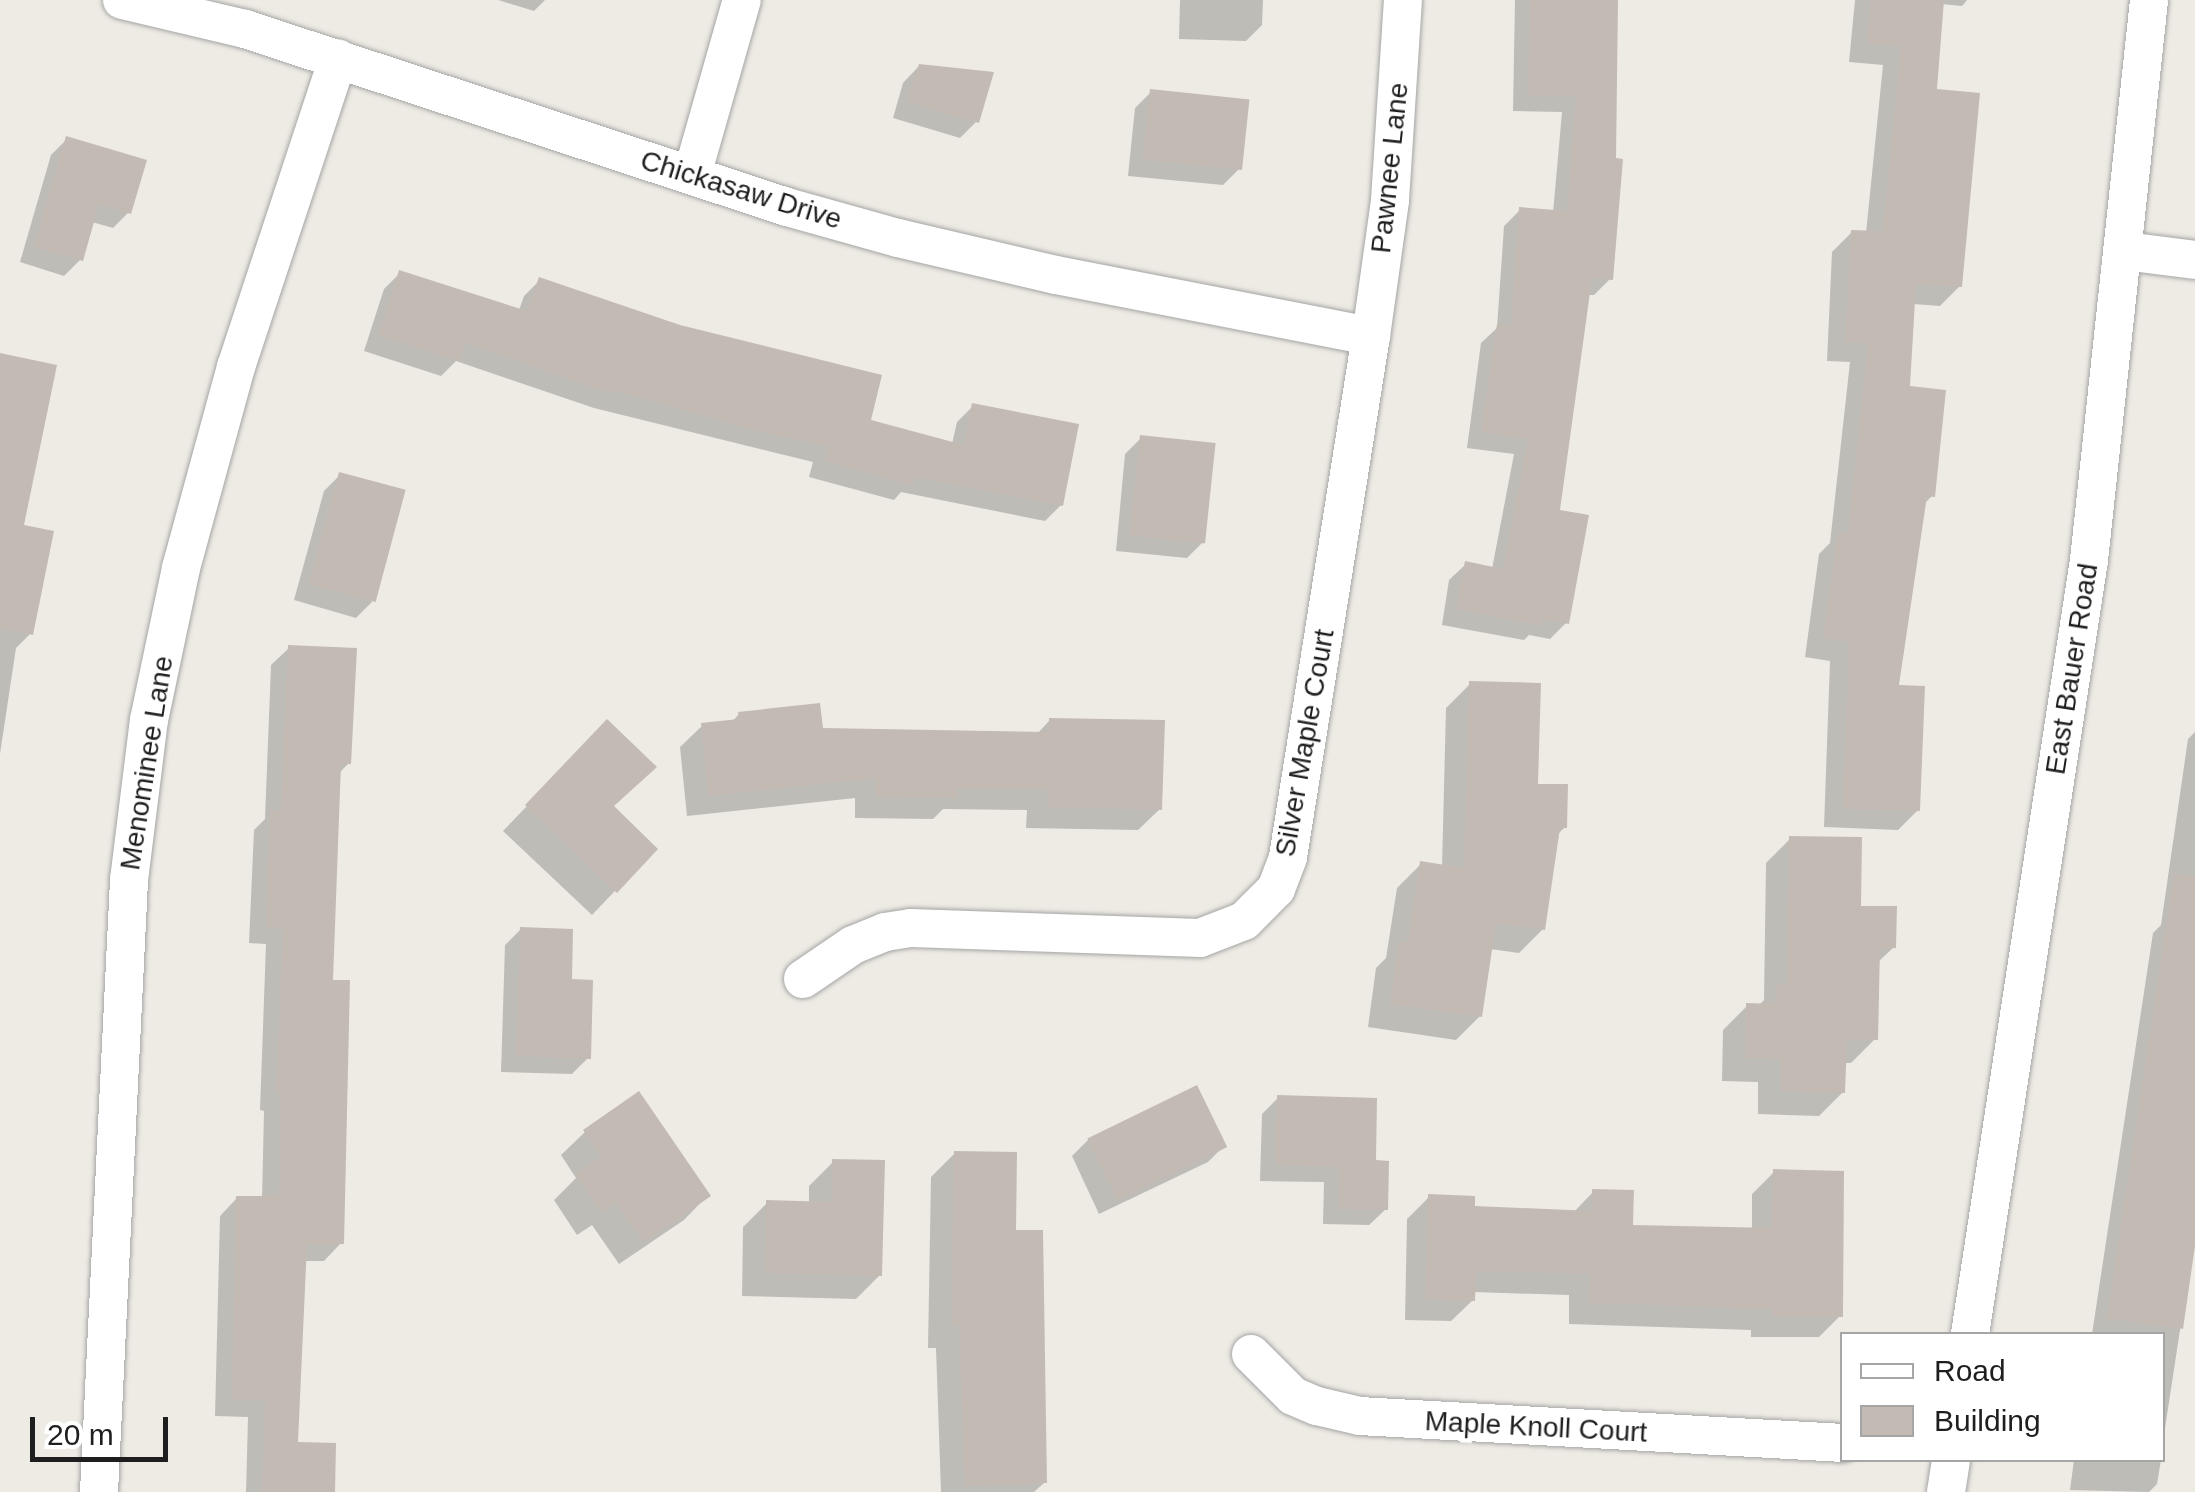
<!DOCTYPE html>
<style>
body{margin:0}
#map{position:relative;width:2195px;height:1492px;overflow:hidden;background:#eeebe4;font-family:Helvetica,sans-serif}
div>[style]{position:absolute}
[style*='--x']{left:calc(var(--x)*1px);top:calc(var(--y)*1px);width:calc(var(--w)*1px);rotate:calc(var(--a)*1deg)}
.shadow>*{inset:0;background:#0003}
.building>*{inset:0;background:#c3bab4;transform-origin:0 0}
.roads{filter:drop-shadow(0 0 2px #a5a5a5) drop-shadow(0 0 2px #a5a5a5)}
.minor>*{height:38px;margin:-19px;padding:0 19px;transform-origin:19px;border-radius:19px;background:#fff}
span{translate:-50% -50%;white-space:nowrap;text-align:center;line-height:1.15;-webkit-text-stroke:9px #fff;paint-order:stroke}
.street-label{font-size:28px;color:#1e1e1e}
.legend{position:absolute;left:1840px;top:1332px;width:325px;height:130px;box-sizing:border-box;background:#fff;border:2px solid #a5a5a5;margin:0;padding:12px 18px;list-style:none;font-size:30px;color:#1e1e1e}
.legend li{display:flex;align-items:center;gap:20px;height:50px}
.legend b{width:50px;border:2px solid #a5a5a5}
.scale{position:absolute;left:30px;top:1417px;width:138px;height:45px;box-sizing:border-box;border:5px solid #1e1e1e;border-top:0;padding-left:12px;font-size:30px;line-height:35px;white-space:nowrap;color:#1e1e1e;-webkit-text-stroke:8px #fff;paint-order:stroke}
</style>
<div id="map">
<div class="shadow">
<i style="clip-path:polygon(498px 0,545px 0,534px 11px)"></i>
<i style="clip-path:polygon(1180px 0,1263px 0,1262px 25px,1246px 41px,1179px 39px)"></i>
<i style="clip-path:polygon(1515px 0,1615px 0,1610px 279px,1594px 295px,1587px 295px,1557px 512px,1566px 623px,1550px 639px,1529px 635px,1524px 640px,1442px 625px,1449px 580px,1466px 564px,1492px 569px,1514px 454px,1467px 448px,1481px 343px,1497px 328px,1504px 226px,1520px 210px,1553px 213px,1562px 112px,1513px 111px)"></i>
<i style="clip-path:polygon(1855px 0,1967px 0,1962px 6px,1941px 4px,1934px 91px,1960px 286px,1940px 306px,1913px 304px,1908px 388px,1932px 496px,1924px 504px,1896px 687px,1918px 810px,1898px 830px,1824px 827px,1830px 661px,1805px 657px,1819px 554px,1830px 543px,1850px 362px,1827px 361px,1832px 252px,1852px 232px,1866px 233px,1883px 65px,1849px 62px)"></i>
<i style="clip-path:polygon(919px 66px,976px 122px,960px 138px,893px 118px,903px 83px)"></i>
<i style="clip-path:polygon(1151px 92px,1239px 169px,1223px 185px,1128px 176px,1135px 108px)"></i>
<i style="clip-path:polygon(67px 139px,129px 212px,113px 228px,92px 222px,80px 260px,64px 276px,20px 262px,51px 155px)"></i>
<i style="clip-path:polygon(400px 273px,519px 310px,524px 296px,540px 280px,868px 422px,952px 444px,957px 422px,973px 406px,1061px 505px,1045px 521px,901px 492px,894px 500px,809px 477px,813px 462px,594px 408px,456px 361px,441px 376px,364px 351px,384px 289px)"></i>
<i style="clip-path:polygon(0 361px,30px 634px,16px 648px,0 754px)"></i>
<i style="clip-path:polygon(1141px 438px,1203px 542px,1187px 558px,1116px 551px,1125px 454px)"></i>
<i style="clip-path:polygon(340px 475px,372px 602px,356px 618px,294px 600px,324px 491px)"></i>
<i style="clip-path:polygon(289px 648px,349px 763px,338px 774px,330px 982px,341px 1243px,324px 1261px,304px 1261px,295px 1444px,332px 1492px,246px 1492px,248px 1417px,215px 1416px,220px 1216px,237px 1198px,262px 1198px,264px 1111px,260px 1110px,266px 944px,249px 943px,254px 830px,265px 819px,271px 665px)"></i>
<i style="clip-path:polygon(1470px 684px,1565px 827px,1556px 836px,1543px 929px,1519px 953px,1490px 949px,1480px 1016px,1456px 1040px,1368px 1027px,1376px 968px,1386px 958px,1397px 888px,1421px 864px,1442px 867px,1446px 708px)"></i>
<i style="clip-path:polygon(739px 714px,820px 730px,1037px 734px,1050px 720px,1160px 809px,1138px 830px,1026px 828px,1027px 810px,943px 809px,933px 819px,855px 818px,855px 798px,687px 816px,680px 747px,702px 726px,731px 723px)"></i>
<i style="clip-path:polygon(2195px 732px,2195px 1232px,2162px 1448px,2162px 1334px,2092px 1334px,2153px 933px,2161px 925px,2188px 739px)"></i>
<i style="clip-path:polygon(584px 747px,611px 807px,655px 849px,592px 915px,503px 831px)"></i>
<i style="clip-path:polygon(1790px 839px,1894px 947px,1877px 963px,1875px 1039px,1851px 1063px,1843px 1063px,1843px 1092px,1819px 1116px,1758px 1114px,1758px 1082px,1722px 1081px,1723px 1030px,1747px 1006px,1758px 1006px,1764px 1000px,1766px 863px)"></i>
<i style="clip-path:polygon(521px 929px,588px 1058px,572px 1074px,501px 1072px,505px 945px)"></i>
<i style="clip-path:polygon(1196px 1089px,1224px 1146px,1208px 1162px,1099px 1214px,1072px 1156px,1088px 1140px)"></i>
<i style="clip-path:polygon(1278px 1098px,1373px 1163px,1386px 1209px,1369px 1225px,1323px 1224px,1324px 1182px,1260px 1181px,1262px 1114px)"></i>
<i style="clip-path:polygon(585px 1132px,707px 1196px,684px 1220px,619px 1264px,592px 1225px,577px 1235px,554px 1200px,576px 1178px,561px 1155px)"></i>
<i style="clip-path:polygon(955px 1153px,1013px 1232px,1045px 1482px,1034px 1492px,941px 1492px,936px 1348px,928px 1348px,931px 1177px)"></i>
<i style="clip-path:polygon(833px 1162px,880px 1275px,856px 1299px,742px 1296px,743px 1227px,767px 1203px,809px 1204px,809px 1186px)"></i>
<i style="clip-path:polygon(1774px 1172px,1840px 1316px,1819px 1337px,1751px 1337px,1751px 1330px,1569px 1324px,1569px 1295px,1473px 1292px,1473px 1300px,1451px 1321px,1405px 1320px,1407px 1219px,1429px 1197px,1472px 1209px,1573px 1213px,1593px 1192px,1631px 1227px,1752px 1230px,1752px 1194px)"></i>
<i style="clip-path:polygon(2074px 1460px,2161px 1460px,2157px 1484px,2149px 1492px,2070px 1490px)"></i>
</div>
<div class="building">
<i style="clip-path:polygon(1530px 0,1618px 0,1616px 158px,1623px 159px,1613px 280px,1592px 278px,1560px 510px,1589px 515px,1569px 624px,1543px 619px,1542px 626px,1456px 609px,1465px 561px,1503px 569px,1528px 439px,1481px 432px,1497px 324px,1511px 326px,1519px 207px,1567px 211px,1576px 97px,1528px 96px)"></i>
<i style="clip-path:polygon(1871px 0,1944px 0,1937px 89px,1980px 93px,1962px 287px,1916px 284px,1910px 386px,1946px 390px,1935px 497px,1927px 496px,1899px 685px,1925px 686px,1920px 811px,1843px 809px,1849px 642px,1823px 638px,1838px 532px,1848px 533px,1868px 343px,1845px 342px,1851px 230px,1883px 231px,1901px 46px,1867px 43px)"></i>
<i style="clip-path:polygon(919px 64px,994px 72px,979px 123px,907px 102px)"></i>
<i style="left:1150px;top:89px;width:100px;height:71px;rotate:6deg"></i>
<i style="clip-path:polygon(66px 136px,147px 160px,131px 214px,99px 204px,83px 261px,34px 247px)"></i>
<i style="clip-path:polygon(399px 270px,527px 311px,539px 277px,680px 325px,882px 375px,871px 420px,964px 445px,972px 403px,1079px 424px,1063px 506px,915px 477px,913px 485px,824px 461px,828px 446px,761px 432px,614px 390px,613px 394px,465px 343px,459px 361px,379px 335px)"></i>
<i style="clip-path:polygon(0 353px,57px 365px,24px 525px,54px 531px,33px 635px,0 628px)"></i>
<i style="left:1140px;top:435px;width:76px;height:101px;rotate:6deg"></i>
<i style="left:339px;top:472px;width:69px;height:116px;rotate:15deg"></i>
<i style="clip-path:polygon(288px 645px,357px 648px,351px 764px,341px 764px,333px 980px,350px 980px,344px 1244px,307px 1244px,298px 1442px,336px 1443px,335px 1492px,262px 1492px,265px 1400px,232px 1399px,236px 1196px,279px 1196px,280px 1094px,276px 1094px,283px 928px,266px 927px,270px 810px,281px 811px)"></i>
<i style="clip-path:polygon(1469px 681px,1541px 683px,1538px 784px,1568px 784px,1567px 828px,1560px 828px,1545px 930px,1496px 923px,1482px 1017px,1390px 1004px,1399px 941px,1408px 942px,1420px 861px,1464px 868px)"></i>
<i style="clip-path:polygon(820px 703px,823px 728px,1049px 732px,1049px 718px,1165px 720px,1162px 810px,1047px 807px,1048px 789px,957px 788px,957px 798px,875px 797px,876px 778px,708px 796px,701px 723px,739px 719px,738px 712px)"></i>
<i style="clip-path:polygon(607px 719px,657px 767px,614px 806px,658px 849px,617px 893px,525px 805px)"></i>
<i style="clip-path:polygon(1789px 836px,1862px 837px,1861px 906px,1897px 906px,1896px 948px,1880px 948px,1878px 1040px,1847px 1039px,1845px 1093px,1781px 1091px,1781px 1059px,1745px 1058px,1746px 1003px,1775px 1004px,1776px 984px,1787px 984px)"></i>
<i style="clip-path:polygon(2174px 874px,2195px 876px,2195px 1246px,2183px 1329px,2107px 1318px)"></i>
<i style="clip-path:polygon(520px 927px,573px 929px,572px 979px,593px 980px,591px 1059px,516px 1056px)"></i>
<i style="left:1197px;top:1085px;width:69px;height:122px;rotate:64deg"></i>
<i style="clip-path:polygon(639px 1091px,711px 1196px,644px 1242px,616px 1203px,602px 1213px,576px 1174px,601px 1156px,583px 1130px)"></i>
<i style="clip-path:polygon(1277px 1095px,1377px 1098px,1376px 1160px,1389px 1161px,1388px 1210px,1338px 1209px,1339px 1167px,1275px 1165px)"></i>
<i style="clip-path:polygon(954px 1151px,1017px 1152px,1016px 1230px,1043px 1230px,1047px 1483px,965px 1486px,959px 1325px,951px 1325px)"></i>
<i style="clip-path:polygon(832px 1159px,885px 1160px,882px 1276px,765px 1273px,766px 1200px,831px 1202px)"></i>
<i style="clip-path:polygon(1773px 1169px,1844px 1171px,1843px 1317px,1771px 1316px,1772px 1309px,1589px 1303px,1590px 1274px,1476px 1271px,1475px 1301px,1425px 1299px,1428px 1194px,1475px 1196px,1475px 1206px,1592px 1211px,1592px 1189px,1634px 1190px,1633px 1225px,1772px 1228px)"></i>
</div>
<div class="roads">
<div class="minor">
<i style="--x:122;--y:0;--w:126;--a:13.3"></i>
<i style="--x:245;--y:29;--w:570;--a:18.18"></i>
<i style="--x:787;--y:207;--w:115;--a:15.6"></i>
<i style="--x:898;--y:238;--w:162;--a:13.2"></i>
<i style="--x:1056;--y:275;--w:321;--a:11"></i>
<i style="--x:692;--y:175;--w:182;--a:-74.1"></i>
<i style="--x:2125;--y:251;--w:71;--a:7.3"></i>
<i style="--x:803;--y:979;--w:60;--a:-34.2"></i>
<i style="--x:853;--y:945;--w:35;--a:-22"></i>
<i style="--x:885;--y:932;--w:26;--a:-9"></i>
<i style="--x:911;--y:928;--w:289;--a:2"></i>
<i style="--x:1200;--y:938;--w:47;--a:-21.1"></i>
<i style="--x:1244;--y:921;--w:45;--a:-45"></i>
<i style="--x:1276;--y:889;--w:34;--a:-69"></i>
<i style="--x:1288;--y:857;--w:528;--a:-80.95"></i>
<i style="--x:1371;--y:336;--w:137;--a:-82"></i>
<i style="--x:1390;--y:200;--w:200;--a:-86.3"></i>
<i style="--x:1970;--y:1334;--w:783;--a:-81.26"></i>
<i style="--x:2089;--y:560;--w:563;--a:-83.88"></i>
<i style="--x:1251;--y:1354;--w:59;--a:45"></i>
<i style="--x:1293;--y:1396;--w:26;--a:23"></i>
<i style="--x:1317;--y:1406;--w:44;--a:13.1"></i>
<i style="--x:1360;--y:1416;--w:483;--a:3.2"></i>
<i style="--x:99;--y:1492;--w:613;--a:-87.19"></i>
<i style="--x:129;--y:880;--w:161;--a:-82.9"></i>
<i style="--x:149;--y:720;--w:155;--a:-78.1"></i>
<i style="--x:181;--y:568;--w:208;--a:-74.7"></i>
<i style="--x:236;--y:367;--w:325;--a:-71.7"></i>
<i style="--x:1946;--y:1492;--w:32;--a:-81"></i>
</div>
</div>
<div class="street-label">
<span style="left:1390px;top:168px;rotate:-84deg">Pawnee Lane</span>
<span style="left:741px;top:190px;rotate:17deg">Chickasaw Drive</span>
<span style="left:2072px;top:669px;rotate:-81deg">East Bauer Road</span>
<span style="left:1305px;top:743px;rotate:-80deg">Silver Maple Court</span>
<span style="left:147px;top:763px;rotate:-81deg">Menominee Lane</span>
<span style="left:1536px;top:1427px;rotate:3deg">Maple Knoll Court</span>
</div>
<ul class="legend">
<li><b style="height:12px;background:#fff"></b>Road</li>
<li><b style="height:28px;background:#c3bab4"></b>Building</li>
</ul>
<div class="scale">20 m</div>
</div>
